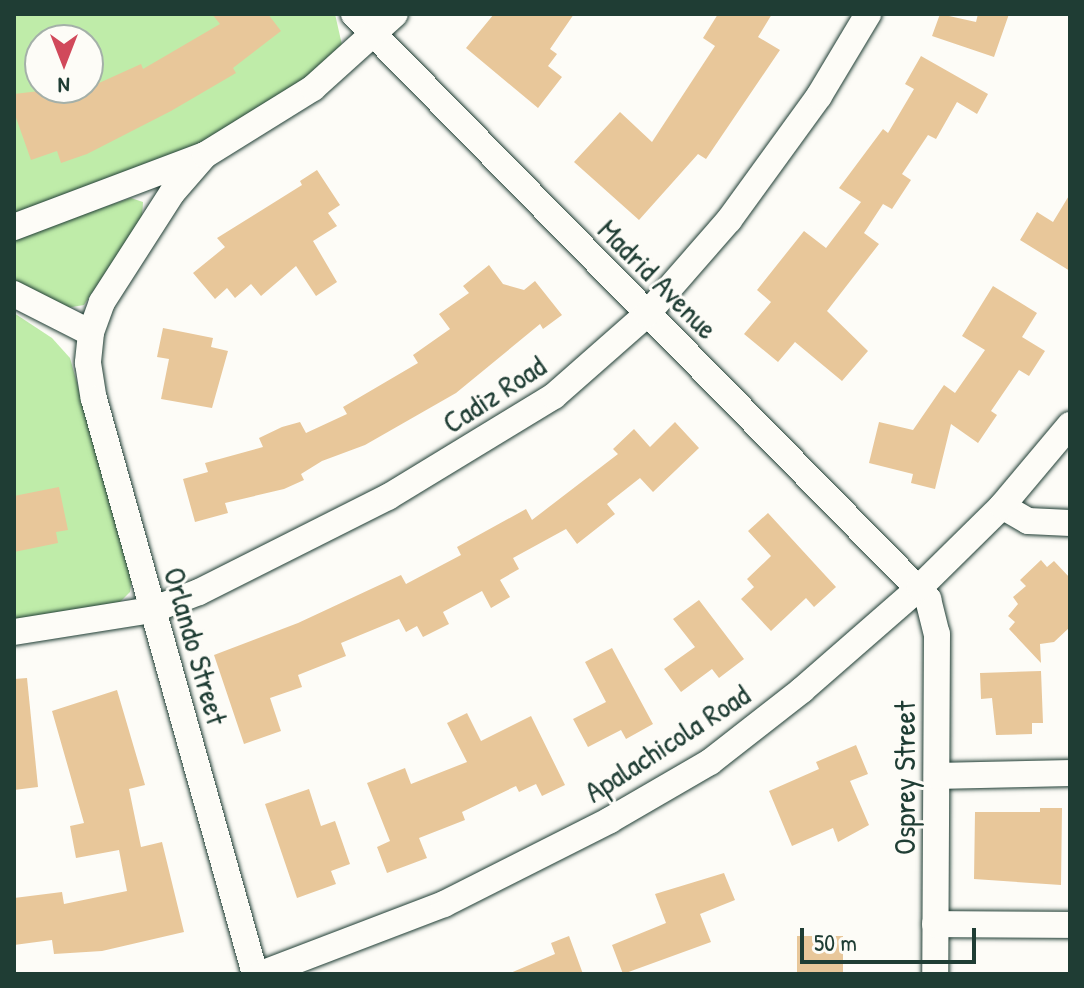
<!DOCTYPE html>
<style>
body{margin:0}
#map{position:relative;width:1084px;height:988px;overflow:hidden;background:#fdfcf7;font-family:"Patrick Hand",sans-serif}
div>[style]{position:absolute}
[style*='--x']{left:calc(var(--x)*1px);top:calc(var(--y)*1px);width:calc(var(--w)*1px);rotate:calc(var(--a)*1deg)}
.green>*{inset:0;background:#bfeca9}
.building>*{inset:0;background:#e8c79a;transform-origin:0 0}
.roads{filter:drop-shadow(0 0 2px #1f3d34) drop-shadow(0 0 2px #1f3d34)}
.minor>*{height:26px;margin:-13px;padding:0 13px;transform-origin:13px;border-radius:13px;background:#fdfcf7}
span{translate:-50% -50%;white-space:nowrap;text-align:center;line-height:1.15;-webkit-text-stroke:6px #fdfcf7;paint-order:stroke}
.street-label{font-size:30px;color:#1f3d34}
.frame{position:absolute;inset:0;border:16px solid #1f3d34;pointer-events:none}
.north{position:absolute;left:24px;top:24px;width:80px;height:80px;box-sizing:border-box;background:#fdfcf7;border:2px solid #a4b0a9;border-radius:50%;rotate:180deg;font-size:22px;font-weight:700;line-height:32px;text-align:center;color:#1f3d34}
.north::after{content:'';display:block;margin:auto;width:28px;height:36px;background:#d1495b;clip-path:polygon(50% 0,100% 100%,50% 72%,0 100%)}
.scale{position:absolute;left:800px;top:928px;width:176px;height:36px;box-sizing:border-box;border:4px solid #1f3d34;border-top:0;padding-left:10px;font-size:24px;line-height:28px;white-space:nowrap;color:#1f3d34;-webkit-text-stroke:6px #fdfcf7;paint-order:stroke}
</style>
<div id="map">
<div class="green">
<i style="clip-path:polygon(evenodd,14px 14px,335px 14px,342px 45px,303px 83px,193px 147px,14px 217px,14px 14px,40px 40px,88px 40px,88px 88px,40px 88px,40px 40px)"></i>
<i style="clip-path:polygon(131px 198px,143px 202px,142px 217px,84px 305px,66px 308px,14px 283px,14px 237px)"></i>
<i style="clip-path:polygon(14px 313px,52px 338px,70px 358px,132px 579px,130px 592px,120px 602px,14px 621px)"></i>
</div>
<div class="building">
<i style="clip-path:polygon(212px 14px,268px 14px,281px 31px,233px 68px,236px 73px,171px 111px,87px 154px,61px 163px,57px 151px,31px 160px,14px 112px,14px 94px,65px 88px,68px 97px,141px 64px,143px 69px,220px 24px)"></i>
<i style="clip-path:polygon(494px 14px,574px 14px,550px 49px,557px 54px,548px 66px,562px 77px,538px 108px,466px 48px)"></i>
<i style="clip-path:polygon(718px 14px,772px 14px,758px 37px,780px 50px,706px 159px,698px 154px,639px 220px,574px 162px,620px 112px,652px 142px,715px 46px,703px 38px)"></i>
<i style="clip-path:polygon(940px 14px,976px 22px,978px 14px,1009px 14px,994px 57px,932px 36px)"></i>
<i style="clip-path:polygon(921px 56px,988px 94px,977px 114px,957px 102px,936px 139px,928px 135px,902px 174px,911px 180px,892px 209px,883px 204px,864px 233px,879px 244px,827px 311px,868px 351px,842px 381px,795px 342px,778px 362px,744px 334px,771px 302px,757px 290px,804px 231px,826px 248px,861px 202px,839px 188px,883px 129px,888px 133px,914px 89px,905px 84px)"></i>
<i style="clip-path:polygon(317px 170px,340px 205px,328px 213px,337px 226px,313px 241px,337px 282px,316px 296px,296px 266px,261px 296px,251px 284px,235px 298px,227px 288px,215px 299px,193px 273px,225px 247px,217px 238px,302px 185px,300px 181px)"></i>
<i style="clip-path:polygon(1070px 194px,1070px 271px,1020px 240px,1037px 212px,1053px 222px)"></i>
<i style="clip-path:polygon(489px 265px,503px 284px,524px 290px,535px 281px,562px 315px,543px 329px,540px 324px,456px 393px,365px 445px,322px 461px,301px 474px,304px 480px,284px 489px,225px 503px,228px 513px,195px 522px,183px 479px,208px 472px,205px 463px,263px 447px,259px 438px,282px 427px,300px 422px,306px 433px,347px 414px,343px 407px,418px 363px,413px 355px,450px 329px,439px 314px,469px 293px,463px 286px)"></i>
<i style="clip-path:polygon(993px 286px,1037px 313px,1022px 337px,1045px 351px,1029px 376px,1019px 370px,991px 411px,997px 415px,978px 443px,951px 424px,935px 489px,911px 483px,913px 474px,869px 463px,879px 422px,913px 430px,944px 385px,955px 393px,985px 350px,962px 336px)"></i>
<i style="clip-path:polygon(163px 328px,213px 338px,211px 347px,228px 351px,212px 408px,161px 399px,169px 359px,157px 357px)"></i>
<i style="clip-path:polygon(675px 422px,699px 448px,653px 492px,640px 478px,607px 504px,615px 514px,577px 544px,566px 529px,513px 558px,519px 569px,500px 580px,510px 597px,491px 608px,482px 591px,443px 612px,449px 624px,423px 637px,417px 626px,406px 632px,399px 619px,341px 643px,346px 656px,298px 675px,302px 687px,270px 698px,281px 731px,244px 744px,214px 655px,298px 623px,401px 575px,406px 584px,461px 555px,457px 547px,526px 509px,532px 520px,618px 454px,613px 449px,634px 429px,650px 447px)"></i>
<i style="clip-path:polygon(59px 487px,68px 530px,56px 532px,58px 543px,14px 552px,14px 496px)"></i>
<i style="clip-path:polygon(768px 513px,836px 587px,814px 607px,806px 598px,771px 631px,741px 599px,754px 587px,747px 579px,771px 556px,748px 531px)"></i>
<i style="clip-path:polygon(1041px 560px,1047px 567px,1054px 561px,1070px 578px,1070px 627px,1054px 642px,1040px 644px,1041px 663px,1009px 629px,1015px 622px,1008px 616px,1018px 604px,1013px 597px,1026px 586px,1020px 580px)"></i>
<i style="clip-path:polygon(699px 600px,744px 659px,719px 678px,712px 669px,681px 692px,664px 669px,695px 647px,673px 619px)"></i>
<i style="clip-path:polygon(612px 648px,653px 724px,626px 739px,621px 730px,588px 747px,573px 719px,606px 702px,585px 662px)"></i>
<i style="clip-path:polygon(1041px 671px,1043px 723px,1032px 723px,1032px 734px,996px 735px,992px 698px,981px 699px,980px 673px)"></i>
<i style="clip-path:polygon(27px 678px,38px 787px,14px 790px,14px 679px)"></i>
<i style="clip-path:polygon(117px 690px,145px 785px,129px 789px,141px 847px,162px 842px,184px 932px,102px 951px,54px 954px,52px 940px,14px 945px,14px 898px,62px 892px,64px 904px,127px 891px,119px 850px,76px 858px,70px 826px,84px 823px,52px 711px)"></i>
<i style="clip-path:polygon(467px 713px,481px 741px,531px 716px,565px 785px,542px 796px,536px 784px,519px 792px,516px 786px,462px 812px,465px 820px,419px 838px,427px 858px,387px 873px,377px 847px,390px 841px,367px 783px,405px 768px,411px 784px,467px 762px,447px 723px)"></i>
<i style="clip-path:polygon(856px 745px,868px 774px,850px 781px,869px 825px,838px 842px,833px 828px,792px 846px,769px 791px,819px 769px,816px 762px)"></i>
<i style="clip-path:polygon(309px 789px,321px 826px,335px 821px,350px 864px,331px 871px,336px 884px,297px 898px,265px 804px)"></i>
<i style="clip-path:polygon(1040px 808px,1062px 808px,1061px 885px,974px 879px,975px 812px,1040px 812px)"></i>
<i style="clip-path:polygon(724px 873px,735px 900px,700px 914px,711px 942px,623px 974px,612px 945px,666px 923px,655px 894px)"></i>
<i style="clip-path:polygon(569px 936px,583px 974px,508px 974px,555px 954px,551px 943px)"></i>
<i style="left:797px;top:936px;width:46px;height:38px"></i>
</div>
<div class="roads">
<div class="minor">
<i style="--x:354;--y:14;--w:820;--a:45.54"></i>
<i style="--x:928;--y:599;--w:36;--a:76"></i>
<i style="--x:937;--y:634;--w:340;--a:90.3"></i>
<i style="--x:205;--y:155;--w:50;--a:131"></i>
<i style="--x:172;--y:193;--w:130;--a:122.7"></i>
<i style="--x:102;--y:302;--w:33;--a:110"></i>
<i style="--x:91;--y:333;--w:30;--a:96"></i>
<i style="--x:88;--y:363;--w:36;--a:81"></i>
<i style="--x:94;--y:399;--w:597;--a:74.36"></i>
<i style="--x:14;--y:227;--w:204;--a:-20.7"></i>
<i style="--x:205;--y:155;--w:127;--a:-31.8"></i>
<i style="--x:313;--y:88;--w:110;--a:-42.1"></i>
<i style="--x:14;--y:294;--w:86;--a:26.9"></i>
<i style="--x:1002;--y:506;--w:30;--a:30"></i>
<i style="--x:1028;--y:521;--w:42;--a:2.7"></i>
<i style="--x:14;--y:632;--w:140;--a:-9.1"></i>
<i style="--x:152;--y:610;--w:50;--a:-21"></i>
<i style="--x:199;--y:592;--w:212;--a:-26.7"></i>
<i style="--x:388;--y:497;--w:194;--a:-31.3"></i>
<i style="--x:554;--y:396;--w:124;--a:-41.4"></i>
<i style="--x:647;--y:314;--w:125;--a:-48.9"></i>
<i style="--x:729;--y:220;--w:153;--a:-54"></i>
<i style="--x:819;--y:96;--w:96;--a:-59.1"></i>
<i style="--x:937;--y:776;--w:133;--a:-1.3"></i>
<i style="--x:935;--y:924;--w:135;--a:0.4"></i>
<i style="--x:261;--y:974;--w:196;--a:-20.9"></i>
<i style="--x:444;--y:904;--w:186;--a:-26.8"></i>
<i style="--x:610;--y:820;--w:116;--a:-30.1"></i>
<i style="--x:710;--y:762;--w:117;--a:-38"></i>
<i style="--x:802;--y:690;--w:157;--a:-41.1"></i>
<i style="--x:920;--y:587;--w:115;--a:-44.6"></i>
<i style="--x:1002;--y:506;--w:106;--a:-50"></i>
</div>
</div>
<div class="street-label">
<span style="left:658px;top:279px;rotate:45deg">Madrid Avenue</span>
<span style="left:494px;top:394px;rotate:-33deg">Cadiz Road</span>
<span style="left:196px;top:646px;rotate:74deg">Orlando Street</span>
<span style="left:667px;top:743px;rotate:-33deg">Apalachicola Road</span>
<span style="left:904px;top:778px;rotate:-90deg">Osprey Street</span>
</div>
<div class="frame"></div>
<div class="north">N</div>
<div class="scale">50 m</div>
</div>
